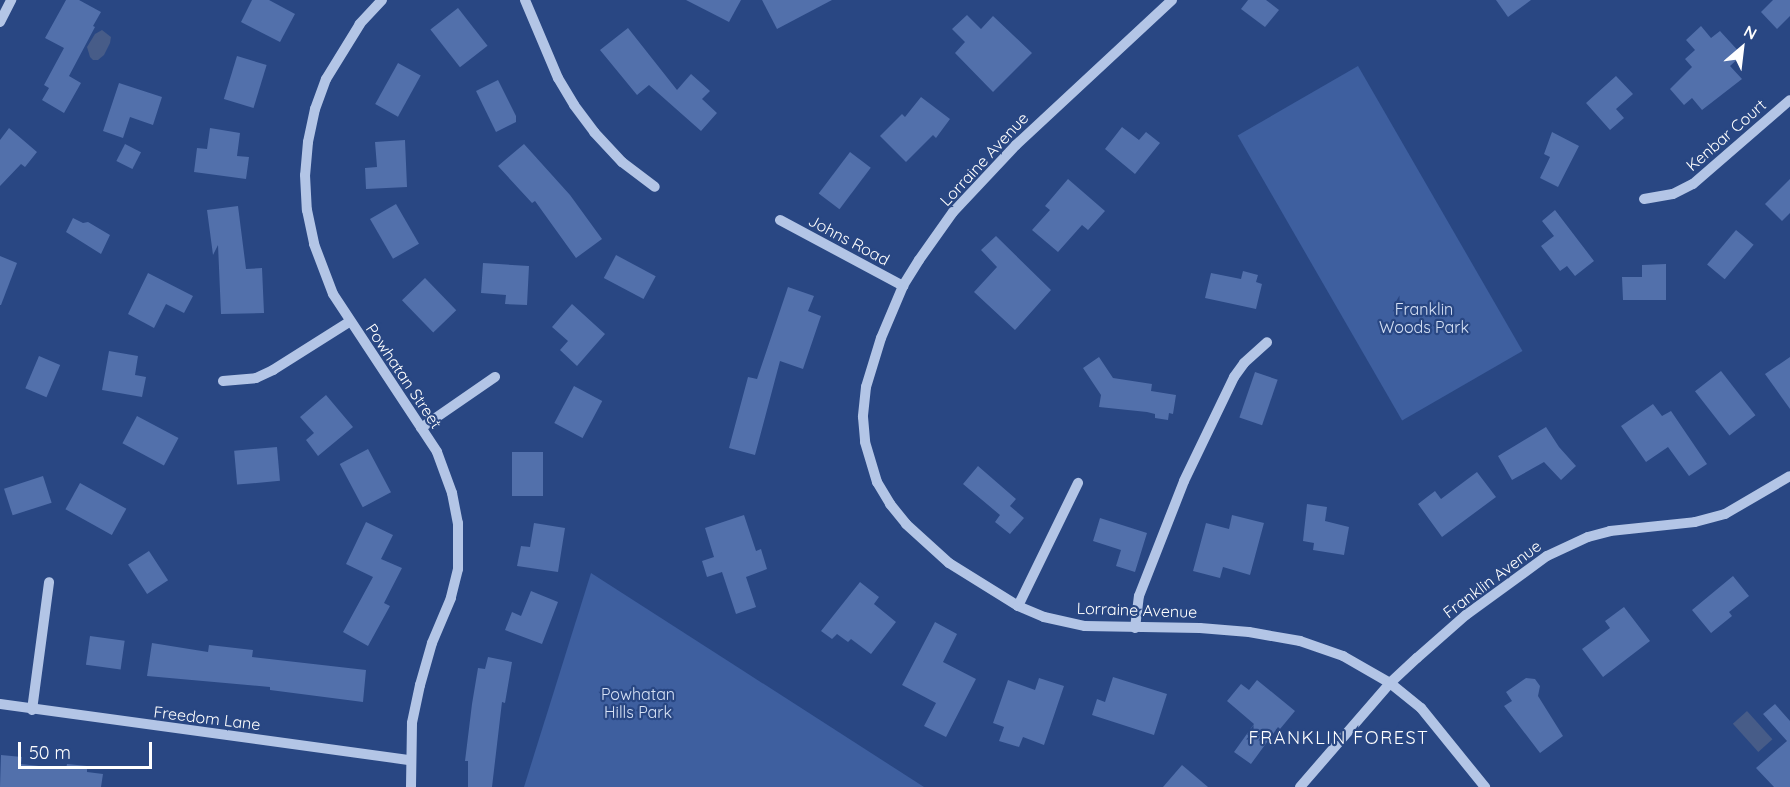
<!DOCTYPE html>
<style>
body{margin:0}
#map{position:relative;width:1790px;height:787px;overflow:hidden;background:#294783;font-family:Quicksand,sans-serif}
div>[style]{position:absolute}
[style*='--x']{left:calc(var(--x)*1px);top:calc(var(--y)*1px);width:calc(var(--w)*1px);rotate:calc(var(--a)*1deg)}
.green>*{inset:0;background:#3e5f9f;transform-origin:0 0}
.water>*{inset:0;background:#475c88;transform-origin:0 0}
.building>*{inset:0;background:#5270ab;transform-origin:0 0}
.minor>*{height:10px;margin:-5px;padding:0 5px;transform-origin:5px;border-radius:5px;background:#b3c5e6}
span{translate:-50% -50%;white-space:nowrap;text-align:center;line-height:1.15;-webkit-text-stroke:4.5px #294783;paint-order:stroke}
.street-label{font-size:16px;color:#fff}
.park-label{font-size:16px;color:#d6e1f5}
.neighbourhood-label{font-size:18px;color:#fff;letter-spacing:1.5px}
.north{position:absolute;left:1712px;top:18px;width:60px;height:60px;-webkit-text-stroke:4px #294783;paint-order:stroke;rotate:28deg;font-size:16px;font-weight:700;line-height:24px;text-align:center;color:#fff}
.north::after{content:'';display:block;margin:auto;width:21px;height:27px;background:#fff;clip-path:polygon(50% 0,100% 100%,50% 72%,0 100%)}
.scale{position:absolute;left:18px;top:742px;width:134px;height:27px;box-sizing:border-box;border:3px solid #fff;border-top:0;padding-left:8px;font-size:18px;line-height:21px;white-space:nowrap;color:#fff;-webkit-text-stroke:4px #294783;paint-order:stroke}
</style>
<div id="map">
<div class="green">
<i style="left:1358px;top:66px;width:329px;height:139px;rotate:60deg"></i>
<i style="clip-path:polygon(591px 573px,742px 670px,924px 787px,524px 787px)"></i>
</div>
<div class="water">
<i style="clip-path:polygon(102px 30px,111px 37px,110px 43px,104px 55px,98px 60px,93px 60px,90px 57px,87px 47px,95px 34px)"></i>
<i style="left:1747px;top:711px;width:38px;height:19px;rotate:48deg"></i>
</div>
<div class="building">
<i style="clip-path:polygon(66px 0,79px 0,101px 12px,93px 26px,95px 27px,69px 76px,81px 83px,64px 113px,42px 100px,49px 88px,44px 85px,64px 48px,45px 38px)"></i>
<i style="clip-path:polygon(252px 0,269px 0,295px 14px,280px 42px,241px 22px)"></i>
<i style="clip-path:polygon(686px 0,741px 0,729px 22px)"></i>
<i style="clip-path:polygon(762px 0,832px 0,777px 29px)"></i>
<i style="clip-path:polygon(1248px 0,1266px 0,1279px 10px,1265px 27px,1241px 9px)"></i>
<i style="clip-path:polygon(1496px 0,1531px 0,1508px 17px)"></i>
<i style="clip-path:polygon(1773px 0,1790px 0,1790px 16px,1777px 29px,1761px 12px)"></i>
<i style="left:458px;top:8px;width:48px;height:35px;rotate:52deg"></i>
<i style="clip-path:polygon(967px 15px,981px 29px,993px 16px,1032px 53px,993px 92px,955px 53px,965px 42px,952px 29px)"></i>
<i style="clip-path:polygon(1701px 26px,1711px 38px,1720px 31px,1742px 55px,1730px 66px,1742px 79px,1702px 110px,1692px 98px,1684px 105px,1670px 89px,1692px 67px,1685px 59px,1695px 50px,1686px 40px)"></i>
<i style="clip-path:polygon(628px 28px,677px 90px,691px 74px,710px 91px,702px 99px,717px 113px,701px 131px,649px 85px,637px 95px,600px 50px)"></i>
<i style="left:237px;top:56px;width:31px;height:45px;rotate:17deg"></i>
<i style="left:398px;top:63px;width:26px;height:47px;rotate:29deg"></i>
<i style="clip-path:polygon(1616px 76px,1633px 94px,1616px 109px,1624px 118px,1610px 130px,1586px 103px)"></i>
<i style="clip-path:polygon(498px 80px,516px 116px,516px 122px,496px 132px,476px 91px)"></i>
<i style="clip-path:polygon(119px 83px,162px 97px,153px 125px,130px 117px,123px 138px,103px 131px)"></i>
<i style="clip-path:polygon(921px 97px,950px 119px,936px 138px,933px 135px,906px 162px,880px 136px,902px 114px,905px 117px)"></i>
<i style="clip-path:polygon(1122px 127px,1139px 140px,1146px 132px,1160px 143px,1135px 174px,1105px 149px)"></i>
<i style="clip-path:polygon(9px 128px,37px 152px,25px 167px,21px 164px,0 186px,0 140px)"></i>
<i style="clip-path:polygon(210px 128px,240px 133px,237px 156px,249px 157px,246px 179px,194px 172px,197px 148px,207px 149px)"></i>
<i style="clip-path:polygon(1552px 132px,1579px 146px,1558px 187px,1540px 178px,1550px 157px,1544px 154px)"></i>
<i style="clip-path:polygon(405px 140px,407px 187px,366px 189px,365px 168px,377px 167px,375px 142px)"></i>
<i style="left:125px;top:144px;width:18px;height:19px;rotate:27deg"></i>
<i style="clip-path:polygon(524px 144px,570px 195px,602px 239px,576px 258px,535px 201px,532px 203px,498px 166px)"></i>
<i style="left:850px;top:152px;width:26px;height:52px;rotate:37deg"></i>
<i style="clip-path:polygon(1068px 179px,1105px 211px,1088px 230px,1082px 225px,1058px 252px,1032px 230px,1050px 210px,1045px 206px)"></i>
<i style="clip-path:polygon(1790px 179px,1790px 213px,1782px 221px,1765px 204px)"></i>
<i style="left:396px;top:204px;width:46px;height:30px;rotate:60deg"></i>
<i style="clip-path:polygon(238px 206px,246px 269px,262px 268px,264px 313px,221px 314px,218px 245px,213px 255px,207px 210px)"></i>
<i style="clip-path:polygon(1555px 210px,1594px 261px,1575px 276px,1567px 266px,1560px 271px,1541px 246px,1554px 236px,1542px 221px)"></i>
<i style="clip-path:polygon(73px 218px,83px 223px,88px 222px,110px 235px,101px 254px,66px 232px)"></i>
<i style="left:1736px;top:230px;width:23px;height:45px;rotate:40deg"></i>
<i style="clip-path:polygon(996px 236px,1051px 290px,1015px 330px,974px 292px,997px 267px,981px 250px)"></i>
<i style="left:616px;top:255px;width:45px;height:26px;rotate:28deg"></i>
<i style="clip-path:polygon(0 256px,17px 263px,1px 305px,0 305px)"></i>
<i style="clip-path:polygon(483px 263px,529px 266px,527px 305px,505px 304px,506px 295px,481px 293px)"></i>
<i style="clip-path:polygon(1666px 264px,1666px 300px,1623px 300px,1622px 277px,1642px 277px,1642px 265px)"></i>
<i style="clip-path:polygon(1243px 271px,1258px 275px,1256px 282px,1262px 284px,1256px 309px,1205px 298px,1211px 273px,1241px 279px)"></i>
<i style="clip-path:polygon(148px 273px,193px 296px,184px 313px,166px 304px,154px 328px,128px 314px)"></i>
<i style="left:425px;top:278px;width:45px;height:32px;rotate:46deg"></i>
<i style="clip-path:polygon(788px 287px,814px 296px,808px 311px,821px 316px,803px 369px,780px 361px,755px 455px,729px 448px,748px 377px,757px 379px)"></i>
<i style="clip-path:polygon(572px 304px,605px 334px,577px 366px,560px 350px,568px 341px,552px 327px)"></i>
<i style="clip-path:polygon(109px 351px,138px 356px,135px 375px,146px 377px,142px 397px,102px 390px)"></i>
<i style="left:39px;top:356px;width:23px;height:35px;rotate:23deg"></i>
<i style="clip-path:polygon(1099px 357px,1113px 378px,1152px 384px,1151px 391px,1176px 395px,1173px 414px,1169px 413px,1168px 420px,1155px 418px,1155px 414px,1147px 412px,1099px 407px,1101px 395px,1083px 368px)"></i>
<i style="clip-path:polygon(1790px 357px,1790px 409px,1765px 374px)"></i>
<i style="left:1721px;top:371px;width:56px;height:33px;rotate:52deg"></i>
<i style="left:1255px;top:372px;width:24px;height:48px;rotate:19deg"></i>
<i style="left:574px;top:386px;width:32px;height:42px;rotate:28deg"></i>
<i style="clip-path:polygon(326px 395px,353px 427px,318px 456px,306px 440px,314px 433px,300px 417px)"></i>
<i style="clip-path:polygon(1653px 404px,1662px 416px,1671px 411px,1707px 464px,1689px 476px,1668px 447px,1646px 462px,1621px 426px)"></i>
<i style="left:137px;top:416px;width:47px;height:31px;rotate:28deg"></i>
<i style="clip-path:polygon(1546px 427px,1559px 447px,1576px 466px,1561px 480px,1544px 462px,1512px 480px,1498px 456px)"></i>
<i style="left:277px;top:447px;width:34px;height:43px;rotate:85deg"></i>
<i style="left:368px;top:449px;width:49px;height:32px;rotate:62deg"></i>
<i style="left:512px;top:452px;width:31px;height:44px"></i>
<i style="clip-path:polygon(978px 466px,1016px 499px,1010px 506px,1024px 518px,1010px 534px,995px 522px,1000px 515px,963px 484px)"></i>
<i style="clip-path:polygon(1477px 472px,1496px 497px,1442px 537px,1418px 504px,1435px 491px,1441px 499px)"></i>
<i style="left:43px;top:476px;width:28px;height:41px;rotate:72deg"></i>
<i style="left:80px;top:483px;width:53px;height:30px;rotate:29deg"></i>
<i style="clip-path:polygon(1307px 504px,1327px 507px,1325px 521px,1349px 527px,1344px 555px,1313px 550px,1314px 543px,1303px 541px)"></i>
<i style="clip-path:polygon(744px 515px,756px 551px,761px 549px,767px 569px,746px 577px,756px 607px,736px 614px,722px 572px,707px 577px,702px 561px,714px 557px,705px 528px)"></i>
<i style="clip-path:polygon(1232px 515px,1264px 523px,1250px 575px,1223px 567px,1220px 578px,1193px 571px,1206px 523px,1229px 529px)"></i>
<i style="clip-path:polygon(1100px 518px,1147px 533px,1135px 572px,1116px 566px,1121px 550px,1093px 541px)"></i>
<i style="clip-path:polygon(366px 522px,393px 535px,381px 559px,402px 568px,384px 603px,390px 606px,368px 646px,343px 632px,373px 577px,346px 564px)"></i>
<i style="clip-path:polygon(534px 523px,565px 528px,558px 572px,517px 566px,521px 546px,530px 547px)"></i>
<i style="left:149px;top:551px;width:35px;height:25px;rotate:57deg"></i>
<i style="clip-path:polygon(1733px 576px,1749px 596px,1729px 612px,1732px 616px,1711px 633px,1692px 610px)"></i>
<i style="clip-path:polygon(860px 582px,879px 597px,874px 604px,896px 622px,871px 654px,851px 639px,848px 642px,837px 634px,832px 639px,821px 631px)"></i>
<i style="clip-path:polygon(531px 591px,558px 602px,542px 644px,505px 630px,512px 612px,521px 616px)"></i>
<i style="clip-path:polygon(1624px 607px,1650px 641px,1603px 677px,1582px 649px,1610px 628px,1605px 621px)"></i>
<i style="clip-path:polygon(935px 622px,957px 634px,943px 662px,976px 679px,946px 737px,924px 726px,936px 703px,902px 685px)"></i>
<i style="left:90px;top:636px;width:35px;height:29px;rotate:8deg"></i>
<i style="clip-path:polygon(152px 643px,208px 652px,209px 645px,253px 650px,252px 657px,366px 670px,363px 702px,270px 690px,270px 687px,147px 676px)"></i>
<i style="clip-path:polygon(488px 657px,512px 662px,505px 703px,502px 702px,492px 787px,468px 787px,468px 761px,465px 761px,472px 704px,478px 668px,485px 669px)"></i>
<i style="clip-path:polygon(1113px 677px,1167px 694px,1154px 735px,1092px 715px,1097px 699px,1105px 702px)"></i>
<i style="clip-path:polygon(1039px 678px,1064px 686px,1044px 745px,1023px 737px,1019px 747px,999px 741px,1004px 727px,993px 723px,1008px 680px,1035px 690px)"></i>
<i style="clip-path:polygon(1526px 678px,1535px 679px,1540px 686px,1538px 696px,1563px 736px,1540px 753px,1504px 706px,1512px 701px,1506px 692px)"></i>
<i style="clip-path:polygon(1257px 680px,1295px 711px,1280px 729px,1278px 727px,1251px 764px,1234px 752px,1254px 724px,1227px 701px,1241px 684px,1249px 690px)"></i>
<i style="clip-path:polygon(1775px 704px,1790px 721px,1790px 787px,1774px 787px,1756px 768px,1787px 741px,1763px 714px)"></i>
<i style="clip-path:polygon(1px 755px,22px 757px,21px 764px,66px 769px,67px 764px,87px 766px,87px 772px,103px 774px,101px 787px,0 787px)"></i>
<i style="clip-path:polygon(1182px 765px,1208px 787px,1163px 787px)"></i>
</div>
<div class="minor">
<i style="--x:382;--y:0;--w:33;--a:133"></i>
<i style="--x:360;--y:24;--w:65;--a:121.7"></i>
<i style="--x:326;--y:79;--w:32;--a:110"></i>
<i style="--x:315;--y:109;--w:34;--a:102"></i>
<i style="--x:308;--y:142;--w:33;--a:95"></i>
<i style="--x:305;--y:175;--w:35;--a:87"></i>
<i style="--x:307;--y:210;--w:35;--a:78"></i>
<i style="--x:314;--y:244;--w:53;--a:69.2"></i>
<i style="--x:333;--y:294;--w:189;--a:56.6"></i>
<i style="--x:437;--y:452;--w:44;--a:69.9"></i>
<i style="--x:452;--y:493;--w:31;--a:79"></i>
<i style="--x:458;--y:523;--w:46;--a:90"></i>
<i style="--x:458;--y:569;--w:30;--a:104"></i>
<i style="--x:451;--y:598;--w:49;--a:112.9"></i>
<i style="--x:432;--y:643;--w:44;--a:105.9"></i>
<i style="--x:420;--y:685;--w:39;--a:102"></i>
<i style="--x:412;--y:723;--w:64;--a:90.9"></i>
<i style="--x:525;--y:0;--w:85;--a:67.1"></i>
<i style="--x:558;--y:78;--w:31;--a:59"></i>
<i style="--x:574;--y:105;--w:34;--a:53"></i>
<i style="--x:594;--y:132;--w:41;--a:47"></i>
<i style="--x:622;--y:162;--w:41;--a:37.1"></i>
<i style="--x:1172;--y:0;--w:213;--a:137.1"></i>
<i style="--x:1016;--y:145;--w:92;--a:133.2"></i>
<i style="--x:953;--y:212;--w:59;--a:125.3"></i>
<i style="--x:919;--y:260;--w:31;--a:122"></i>
<i style="--x:903;--y:286;--w:56;--a:112.9"></i>
<i style="--x:881;--y:338;--w:51;--a:107"></i>
<i style="--x:866;--y:387;--w:30;--a:96"></i>
<i style="--x:863;--y:417;--w:25;--a:85"></i>
<i style="--x:865;--y:442;--w:42;--a:73.3"></i>
<i style="--x:877;--y:482;--w:26;--a:59"></i>
<i style="--x:890;--y:504;--w:26;--a:51"></i>
<i style="--x:906;--y:524;--w:58;--a:42.2"></i>
<i style="--x:949;--y:563;--w:81;--a:31.9"></i>
<i style="--x:1018;--y:606;--w:28;--a:23"></i>
<i style="--x:1044;--y:617;--w:42;--a:12.4"></i>
<i style="--x:1085;--y:626;--w:115;--a:1"></i>
<i style="--x:1200;--y:628;--w:49;--a:4.7"></i>
<i style="--x:1249;--y:632;--w:52;--a:10"></i>
<i style="--x:1300;--y:641;--w:46;--a:19.2"></i>
<i style="--x:1343;--y:656;--w:54;--a:29.9"></i>
<i style="--x:1390;--y:683;--w:40;--a:39"></i>
<i style="--x:1421;--y:708;--w:102;--a:51"></i>
<i style="--x:0;--y:22;--w:25;--a:-63"></i>
<i style="--x:1644;--y:199;--w:29;--a:-10"></i>
<i style="--x:1673;--y:194;--w:22;--a:-27"></i>
<i style="--x:1693;--y:184;--w:128;--a:-40.9"></i>
<i style="--x:780;--y:220;--w:140;--a:28.2"></i>
<i style="--x:223;--y:381;--w:33;--a:-5"></i>
<i style="--x:256;--y:378;--w:19;--a:-25"></i>
<i style="--x:273;--y:370;--w:90;--a:-32.3"></i>
<i style="--x:421;--y:428;--w:90;--a:-34.6"></i>
<i style="--x:1018;--y:606;--w:137;--a:-64"></i>
<i style="--x:1135;--y:628;--w:32;--a:-83"></i>
<i style="--x:1139;--y:596;--w:123;--a:-68.6"></i>
<i style="--x:1184;--y:481;--w:115;--a:-64.3"></i>
<i style="--x:1234;--y:377;--w:17;--a:-54"></i>
<i style="--x:1244;--y:363;--w:31;--a:-42"></i>
<i style="--x:0;--y:704;--w:414;--a:7.8"></i>
<i style="--x:32;--y:710;--w:129;--a:-82.4"></i>
<i style="--x:1300;--y:787;--w:138;--a:-49.1"></i>
<i style="--x:1390;--y:683;--w:37;--a:-43"></i>
<i style="--x:1417;--y:658;--w:65;--a:-41.3"></i>
<i style="--x:1466;--y:615;--w:100;--a:-36.1"></i>
<i style="--x:1547;--y:556;--w:45;--a:-24.9"></i>
<i style="--x:1588;--y:537;--w:23;--a:-15"></i>
<i style="--x:1610;--y:531;--w:85;--a:-6"></i>
<i style="--x:1695;--y:522;--w:31;--a:-15"></i>
<i style="--x:1725;--y:514;--w:75;--a:-30.3"></i>
</div>
<div class="street-label">
<span style="left:1726px;top:135px;rotate:-41deg">Kenbar Court</span>
<span style="left:984px;top:159px;rotate:-47deg">Lorraine Avenue</span>
<span style="left:849px;top:240px;rotate:28deg">Johns Road</span>
<span style="left:404px;top:376px;rotate:56deg">Powhatan Street</span>
<span style="left:1492px;top:579px;rotate:-37deg">Franklin Avenue</span>
<span style="left:1137px;top:610px;rotate:2deg">Lorraine Avenue</span>
<span style="left:207px;top:718px;rotate:7deg">Freedom Lane</span>
</div>
<div class="park-label">
<span style="left:1424px;top:318px">Franklin<br>Woods Park</span>
<span style="left:638px;top:703px">Powhatan<br>Hills Park</span>
</div>
<div class="neighbourhood-label">
<span style="left:1339px;top:738px">FRANKLIN FOREST</span>
</div>
<div class="north">N</div>
<div class="scale">50 m</div>
</div>
